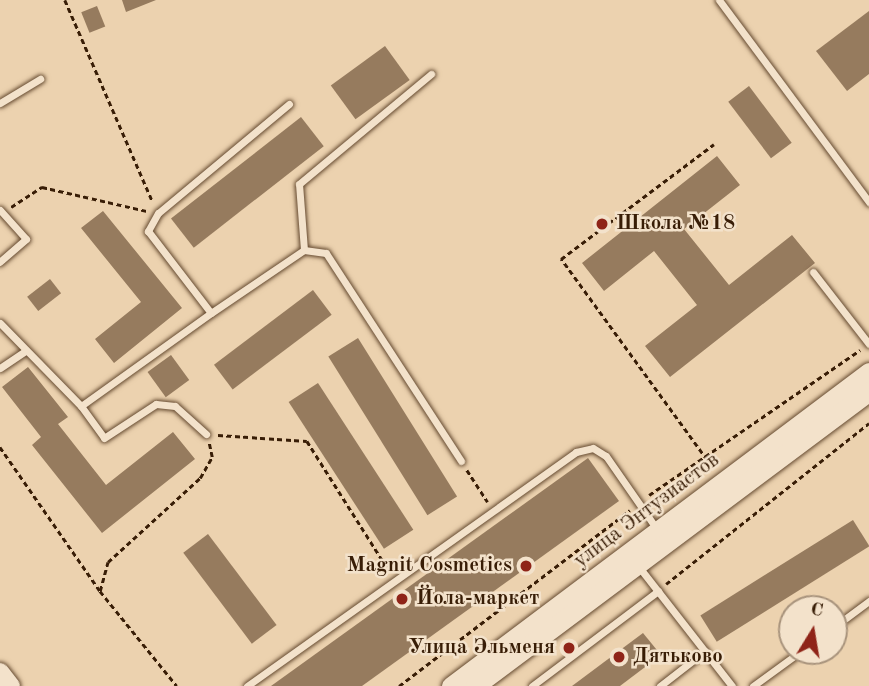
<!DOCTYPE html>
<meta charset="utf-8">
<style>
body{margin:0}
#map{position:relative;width:869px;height:686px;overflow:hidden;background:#ecd2af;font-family:"Old Standard TT",serif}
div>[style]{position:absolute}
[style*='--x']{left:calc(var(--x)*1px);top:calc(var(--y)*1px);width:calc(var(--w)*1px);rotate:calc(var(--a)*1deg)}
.building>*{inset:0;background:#967b5e;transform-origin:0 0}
.path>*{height:2.5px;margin-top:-1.25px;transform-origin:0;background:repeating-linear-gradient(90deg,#381d06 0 5px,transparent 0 8.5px)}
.roads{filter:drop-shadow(0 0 2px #654a30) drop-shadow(0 0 2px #654a30)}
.service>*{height:7px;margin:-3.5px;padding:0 3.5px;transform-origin:3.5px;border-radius:3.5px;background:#f3e2cb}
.tertiary>*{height:18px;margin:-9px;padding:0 9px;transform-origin:9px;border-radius:9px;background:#f3e2cb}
.secondary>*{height:19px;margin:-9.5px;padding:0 9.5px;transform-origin:9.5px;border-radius:9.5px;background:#f3e2cb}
.dots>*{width:19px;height:19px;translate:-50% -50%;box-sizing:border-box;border:4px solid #f3e2cb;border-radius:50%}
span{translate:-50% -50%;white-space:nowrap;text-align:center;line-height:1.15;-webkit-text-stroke:5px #f3e2cb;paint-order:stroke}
.poi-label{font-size:21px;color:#381d06;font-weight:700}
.left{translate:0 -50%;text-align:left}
.right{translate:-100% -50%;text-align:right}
.street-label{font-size:21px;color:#381d06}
.north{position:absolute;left:778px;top:595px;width:70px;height:70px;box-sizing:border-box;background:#f3e2cb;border:2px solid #a8937c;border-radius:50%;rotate:11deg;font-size:19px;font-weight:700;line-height:28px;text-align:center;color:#381d06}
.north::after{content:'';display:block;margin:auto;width:24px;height:32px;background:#8f2418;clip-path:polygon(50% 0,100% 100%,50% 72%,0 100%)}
</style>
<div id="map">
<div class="building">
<i style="clip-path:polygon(122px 0,156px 0,126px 12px)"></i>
<i style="left:97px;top:6px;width:22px;height:17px;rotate:68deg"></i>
<i style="clip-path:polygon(869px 11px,869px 74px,847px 91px,816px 51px)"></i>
<i style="left:385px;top:46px;width:42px;height:67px;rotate:54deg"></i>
<i style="left:749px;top:86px;width:71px;height:26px;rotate:53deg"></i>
<i style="left:301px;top:117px;width:37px;height:165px;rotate:52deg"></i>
<i style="clip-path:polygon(717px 156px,740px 185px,684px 229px,729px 285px,792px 235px,815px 263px,670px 377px,645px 346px,697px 305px,654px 251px,604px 291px,582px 263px)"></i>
<i style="clip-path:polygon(103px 211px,182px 308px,114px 363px,95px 339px,141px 302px,81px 228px)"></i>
<i style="left:50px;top:279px;width:18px;height:29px;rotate:52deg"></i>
<i style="left:313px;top:290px;width:31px;height:124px;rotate:53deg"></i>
<i style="left:358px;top:338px;width:187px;height:35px;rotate:58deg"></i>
<i style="left:171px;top:355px;width:31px;height:29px;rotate:54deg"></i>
<i style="clip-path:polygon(28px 367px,68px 417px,58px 424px,106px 485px,173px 432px,195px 459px,102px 533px,32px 445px,41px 437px,2px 387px)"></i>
<i style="left:318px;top:383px;width:175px;height:35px;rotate:57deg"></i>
<i style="clip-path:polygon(588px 458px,619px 501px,362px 686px,271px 686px)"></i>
<i style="left:853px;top:520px;width:31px;height:180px;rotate:58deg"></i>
<i style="left:208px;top:534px;width:114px;height:31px;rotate:53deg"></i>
<i style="clip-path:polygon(643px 633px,661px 655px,620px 686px,572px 686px)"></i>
</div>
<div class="path">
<i style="--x:65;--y:0;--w:220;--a:66.5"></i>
<i style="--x:11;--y:207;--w:37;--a:-33"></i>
<i style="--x:42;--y:187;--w:108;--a:12.9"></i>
<i style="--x:218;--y:435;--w:89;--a:3.9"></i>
<i style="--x:307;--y:441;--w:151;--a:57.7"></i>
<i style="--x:0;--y:447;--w:175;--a:55.2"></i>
<i style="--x:100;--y:591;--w:122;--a:51"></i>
<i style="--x:712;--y:467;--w:257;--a:-126"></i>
<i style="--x:561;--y:259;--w:191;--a:-36.9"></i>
<i style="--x:467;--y:470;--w:38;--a:57"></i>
<i style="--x:649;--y:495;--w:256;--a:-34.5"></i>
<i style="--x:666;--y:584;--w:259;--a:-38.4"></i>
<i style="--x:100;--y:591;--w:30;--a:-75"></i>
<i style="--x:108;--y:562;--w:125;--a:-42.4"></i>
<i style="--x:200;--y:478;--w:24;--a:-60"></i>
<i style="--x:212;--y:457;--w:14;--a:-102"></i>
<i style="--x:399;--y:686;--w:290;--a:-37.3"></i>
</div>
<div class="roads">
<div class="service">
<i style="--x:719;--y:0;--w:252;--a:53.4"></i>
<i style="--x:0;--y:103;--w:47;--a:-31"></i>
<i style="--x:289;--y:104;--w:170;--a:140.2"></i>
<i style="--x:158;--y:213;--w:21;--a:119"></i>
<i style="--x:148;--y:231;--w:103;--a:52.5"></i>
<i style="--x:211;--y:313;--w:112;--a:-34.1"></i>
<i style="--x:304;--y:250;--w:22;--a:8"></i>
<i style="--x:326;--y:253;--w:248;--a:57"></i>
<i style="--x:0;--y:210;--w:39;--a:48"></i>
<i style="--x:26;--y:239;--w:35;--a:139"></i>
<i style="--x:304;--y:250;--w:66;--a:-94.3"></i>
<i style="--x:299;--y:184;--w:172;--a:-39.8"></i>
<i style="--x:813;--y:272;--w:91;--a:52.1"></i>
<i style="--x:0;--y:323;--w:116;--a:45.7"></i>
<i style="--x:81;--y:406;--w:160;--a:-35.6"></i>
<i style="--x:0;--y:368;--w:30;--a:-34"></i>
<i style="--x:81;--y:406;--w:39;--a:54"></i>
<i style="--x:104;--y:438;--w:62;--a:-33.2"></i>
<i style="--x:156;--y:404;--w:19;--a:6"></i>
<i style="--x:175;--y:406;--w:42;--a:42.1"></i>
<i style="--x:639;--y:567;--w:151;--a:52"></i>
<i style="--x:834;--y:627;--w:44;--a:-36.6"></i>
<i style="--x:247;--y:686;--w:404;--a:-35.4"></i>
<i style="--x:576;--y:452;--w:17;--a:-13"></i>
<i style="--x:593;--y:448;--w:15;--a:32"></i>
<i style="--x:606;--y:456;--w:88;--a:55.2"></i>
<i style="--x:532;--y:686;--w:158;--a:-37"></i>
<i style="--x:660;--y:686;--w:57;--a:-37.9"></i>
<i style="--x:753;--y:686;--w:59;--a:-36.1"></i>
</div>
<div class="tertiary">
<i style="--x:0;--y:672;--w:18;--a:52"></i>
</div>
<div class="secondary">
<i style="--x:451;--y:686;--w:523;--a:-36.91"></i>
<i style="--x:475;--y:686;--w:492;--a:-36.8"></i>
</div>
</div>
<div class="dots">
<i style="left:602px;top:224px;background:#8f2418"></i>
<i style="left:526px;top:566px;background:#8f2418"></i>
<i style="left:402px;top:599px;background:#8f2418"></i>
<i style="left:569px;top:648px;background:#8f2418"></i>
<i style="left:619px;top:657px;background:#8f2418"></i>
</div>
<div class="poi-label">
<span class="left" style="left:616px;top:224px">Школа №18</span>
<span class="right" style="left:512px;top:566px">Magnit Cosmetics</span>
<span class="left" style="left:416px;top:599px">Йола-маркет</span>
<span class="right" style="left:555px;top:648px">Улица Эльменя</span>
<span class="left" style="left:633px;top:657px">Дятьково</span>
</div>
<div class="street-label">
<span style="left:647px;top:511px;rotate:-37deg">улица Энтузиастов</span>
</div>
<div class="north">С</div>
</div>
